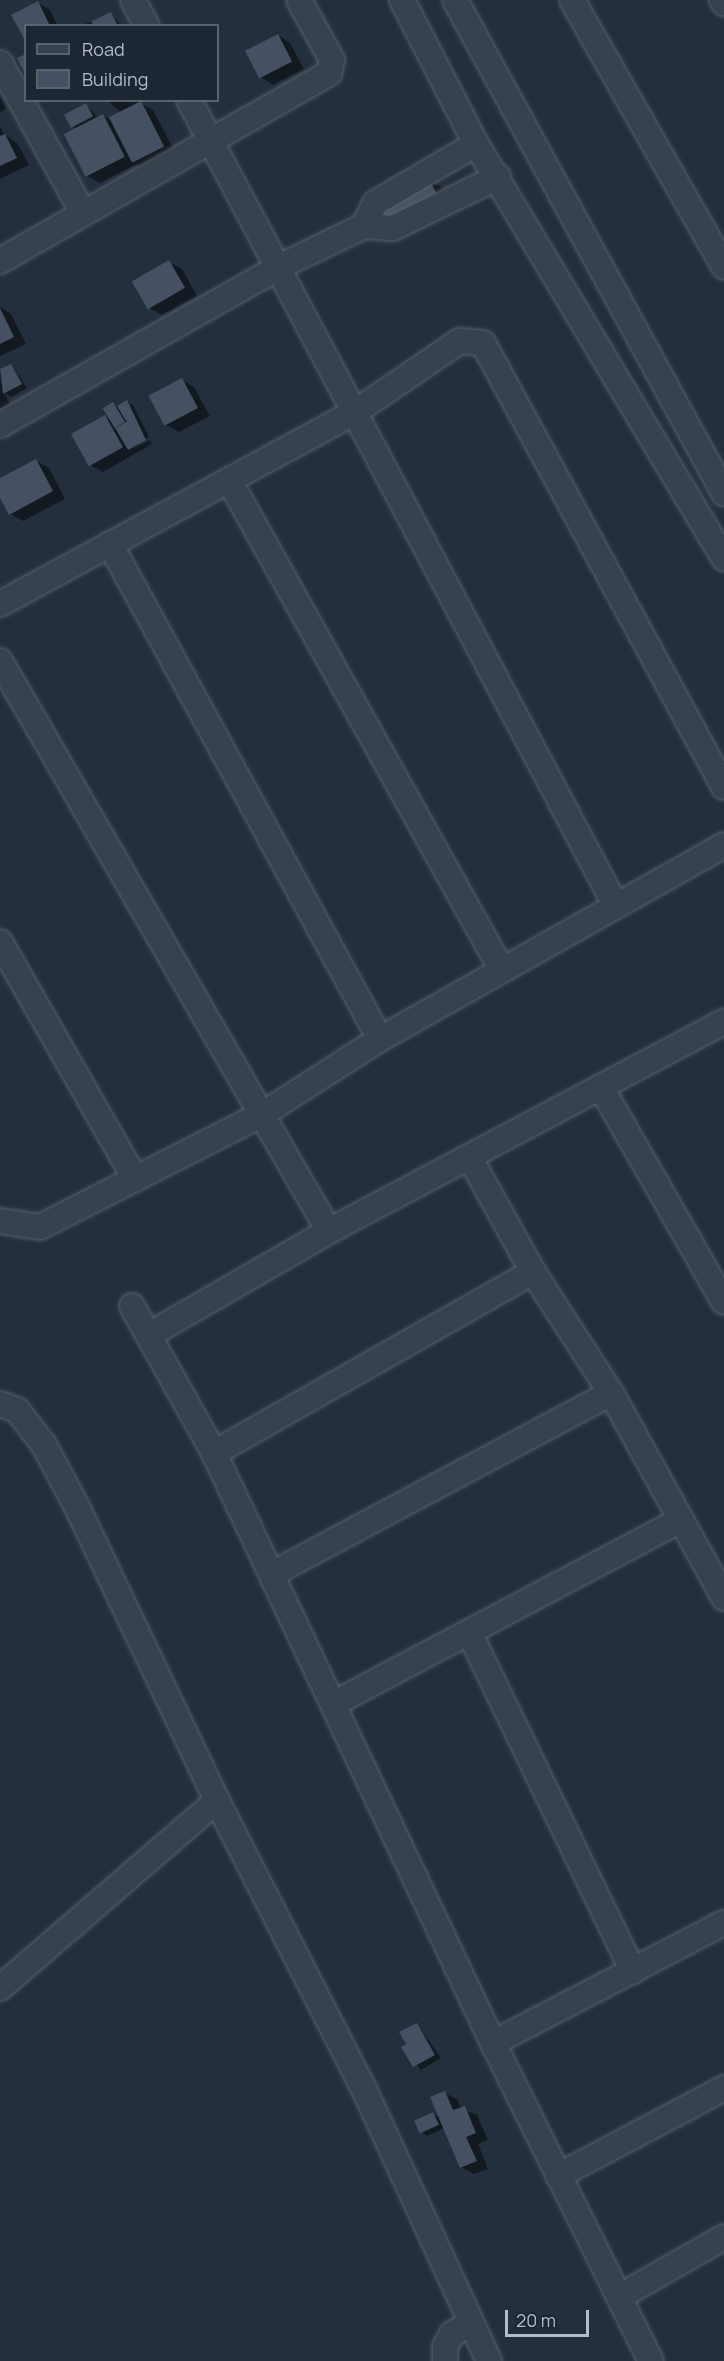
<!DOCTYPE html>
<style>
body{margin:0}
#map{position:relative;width:724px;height:2361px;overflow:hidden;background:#242f3e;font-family:Manrope,sans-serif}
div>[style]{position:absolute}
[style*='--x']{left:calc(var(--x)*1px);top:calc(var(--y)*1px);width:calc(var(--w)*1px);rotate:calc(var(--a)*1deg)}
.shadow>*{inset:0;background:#0007}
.building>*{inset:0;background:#455162;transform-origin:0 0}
.roads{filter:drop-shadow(0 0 2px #565f6c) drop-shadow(0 0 2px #565f6c)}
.minor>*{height:24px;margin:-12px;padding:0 12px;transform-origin:12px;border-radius:12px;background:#38414e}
span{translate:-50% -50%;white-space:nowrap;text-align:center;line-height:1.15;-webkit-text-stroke:5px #1d2633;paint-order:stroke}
.legend{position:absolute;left:24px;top:24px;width:195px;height:78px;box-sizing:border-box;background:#1d2633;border:2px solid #59626f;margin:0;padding:8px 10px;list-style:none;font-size:18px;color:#b4bcc9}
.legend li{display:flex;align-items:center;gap:12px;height:30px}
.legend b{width:30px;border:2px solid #59626f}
.scale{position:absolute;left:505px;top:2310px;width:84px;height:27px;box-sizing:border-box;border:3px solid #b4bcc9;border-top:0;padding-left:8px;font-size:18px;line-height:21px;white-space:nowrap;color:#b4bcc9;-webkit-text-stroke:4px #1d2633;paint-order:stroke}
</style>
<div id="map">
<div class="shadow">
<i style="clip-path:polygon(38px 3px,50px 10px,58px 26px,26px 26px,13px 15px)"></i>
<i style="clip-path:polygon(111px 13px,121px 26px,96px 26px)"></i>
<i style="clip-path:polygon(89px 22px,95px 26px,82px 26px)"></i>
<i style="clip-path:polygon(278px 35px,290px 43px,304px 69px,273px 85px,261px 77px)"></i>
<i style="clip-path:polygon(0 97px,6px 109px,0 112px)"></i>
<i style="clip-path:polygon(107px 100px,147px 100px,141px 103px,153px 110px,176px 154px,147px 169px,137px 164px,100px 183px,87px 176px,77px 129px,72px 126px,86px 104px,98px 118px,103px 116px,109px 119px,122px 113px)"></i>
<i style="clip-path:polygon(0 127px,5px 135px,17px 143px,29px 165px,0 179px)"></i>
<i style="clip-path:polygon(428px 180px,441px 187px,453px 208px,392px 227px)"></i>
<i style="clip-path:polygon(169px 262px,182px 269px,197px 296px,162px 315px,149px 308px)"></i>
<i style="clip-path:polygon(0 307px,11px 314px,26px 344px,0 356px)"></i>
<i style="clip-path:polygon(11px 365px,27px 388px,11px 397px,4px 393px,10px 404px,0 409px,0 371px)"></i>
<i style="clip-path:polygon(182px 380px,194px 387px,210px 416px,179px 432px,166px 425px)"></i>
<i style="clip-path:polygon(127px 402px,133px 405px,149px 437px,131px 450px,150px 440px,152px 444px,103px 472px,90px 465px,105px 417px,112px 421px,113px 404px,118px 407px)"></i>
<i style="clip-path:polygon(36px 461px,49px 468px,65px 499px,23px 521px,10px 514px,0 495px,0 480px)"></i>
<i style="clip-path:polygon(417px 2024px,441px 2058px,421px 2070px,403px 2047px)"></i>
<i style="clip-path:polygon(445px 2093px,458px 2100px,461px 2109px,477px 2115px,488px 2140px,478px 2144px,488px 2169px,474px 2174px,461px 2167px,444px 2128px,427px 2136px,421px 2132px,433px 2114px,440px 2118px)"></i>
</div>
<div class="building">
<i style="clip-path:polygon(38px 1px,50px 26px,26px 26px,26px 42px,11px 15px)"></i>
<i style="clip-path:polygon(111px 12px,118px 26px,94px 26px,92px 21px)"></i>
<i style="left:278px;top:34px;width:31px;height:37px;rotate:63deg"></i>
<i style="clip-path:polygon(26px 54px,26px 76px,17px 58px)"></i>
<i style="left:141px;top:101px;width:51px;height:36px;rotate:63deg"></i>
<i style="left:86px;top:103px;width:15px;height:25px;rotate:62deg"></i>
<i style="left:103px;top:114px;width:48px;height:44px;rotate:63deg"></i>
<i style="clip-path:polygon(5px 134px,17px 158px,0 166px,0 136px)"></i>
<i style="left:428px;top:178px;width:26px;height:57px;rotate:61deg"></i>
<i style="left:169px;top:260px;width:32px;height:43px;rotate:60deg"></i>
<i style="clip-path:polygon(0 308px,14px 337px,0 344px)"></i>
<i style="clip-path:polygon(11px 364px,22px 384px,3px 394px,0 369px)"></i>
<i style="left:182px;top:378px;width:34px;height:38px;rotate:62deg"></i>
<i style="clip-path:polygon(127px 400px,146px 440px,128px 450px,115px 428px,129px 420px,126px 421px,117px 406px)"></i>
<i style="left:113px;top:402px;width:23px;height:12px;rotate:59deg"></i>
<i style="left:105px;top:415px;width:37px;height:39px;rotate:61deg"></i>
<i style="clip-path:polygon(36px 459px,53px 491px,9px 515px,0 498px,0 478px)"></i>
<i style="clip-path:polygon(417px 2023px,435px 2055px,413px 2067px,401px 2047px,406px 2044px,399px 2032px)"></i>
<i style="clip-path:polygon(445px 2091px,453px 2110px,465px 2106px,476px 2133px,466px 2137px,477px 2161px,460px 2168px,430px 2097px)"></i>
<i style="left:433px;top:2112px;width:14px;height:21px;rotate:65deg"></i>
</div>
<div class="roads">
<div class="minor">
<i style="--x:133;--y:0;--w:30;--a:62"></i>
<i style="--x:402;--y:0;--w:162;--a:62.8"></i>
<i style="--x:476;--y:144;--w:483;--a:59.1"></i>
<i style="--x:455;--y:0;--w:562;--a:61.38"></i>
<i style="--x:572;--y:0;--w:307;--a:60.3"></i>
<i style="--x:722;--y:0;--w:4;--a:56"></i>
<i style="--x:0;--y:63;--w:169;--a:61"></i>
<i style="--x:189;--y:100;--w:912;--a:62.09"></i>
<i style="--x:364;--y:226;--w:25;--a:-64"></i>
<i style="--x:375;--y:203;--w:117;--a:-30.3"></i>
<i style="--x:0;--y:261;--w:379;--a:-29.7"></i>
<i style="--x:329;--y:73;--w:13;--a:-77"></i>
<i style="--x:332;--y:60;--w:68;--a:-118.8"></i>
<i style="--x:0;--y:425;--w:321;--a:-29.5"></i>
<i style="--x:279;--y:267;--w:94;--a:-25.8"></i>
<i style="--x:364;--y:226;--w:29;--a:4"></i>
<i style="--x:393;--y:228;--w:117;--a:-25.9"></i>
<i style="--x:229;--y:480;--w:561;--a:60.88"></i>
<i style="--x:110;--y:544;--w:564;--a:61.39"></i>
<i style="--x:0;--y:604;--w:404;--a:-28.4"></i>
<i style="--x:355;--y:412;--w:127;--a:-34.1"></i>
<i style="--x:460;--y:341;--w:23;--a:5"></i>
<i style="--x:483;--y:343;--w:505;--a:61.51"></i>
<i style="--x:0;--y:661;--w:658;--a:60.01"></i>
<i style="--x:0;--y:942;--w:273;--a:60.3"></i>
<i style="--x:602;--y:1089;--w:245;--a:60.2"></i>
<i style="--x:470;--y:1158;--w:130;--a:61.1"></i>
<i style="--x:533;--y:1272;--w:144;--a:57.2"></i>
<i style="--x:611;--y:1393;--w:234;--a:61.1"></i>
<i style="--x:0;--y:1221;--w:40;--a:8.5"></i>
<i style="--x:40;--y:1227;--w:250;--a:-26.9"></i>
<i style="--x:263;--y:1114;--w:139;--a:-32.7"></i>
<i style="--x:380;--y:1039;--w:395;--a:-29.4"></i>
<i style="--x:132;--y:1306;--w:168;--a:60.8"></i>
<i style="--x:214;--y:1453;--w:653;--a:64.69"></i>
<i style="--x:493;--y:2043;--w:355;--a:63.6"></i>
<i style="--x:149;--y:1335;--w:208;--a:-30"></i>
<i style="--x:329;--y:1231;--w:447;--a:-27.9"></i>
<i style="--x:0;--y:1404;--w:18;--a:19"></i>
<i style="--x:17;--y:1410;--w:44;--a:52.4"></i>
<i style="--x:44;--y:1445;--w:70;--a:62"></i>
<i style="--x:77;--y:1507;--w:326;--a:64.5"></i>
<i style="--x:217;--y:1801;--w:321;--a:63"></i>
<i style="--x:363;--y:2087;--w:302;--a:65.3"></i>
<i style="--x:214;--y:1453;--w:367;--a:-29.6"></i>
<i style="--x:272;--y:1574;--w:384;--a:-28.1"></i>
<i style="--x:469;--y:1632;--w:377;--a:64.2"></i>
<i style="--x:335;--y:1703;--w:391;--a:-27.9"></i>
<i style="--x:0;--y:1988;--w:286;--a:-40.8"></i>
<i style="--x:493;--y:2043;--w:260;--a:-27.5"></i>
<i style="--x:558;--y:2176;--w:188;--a:-27.9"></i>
<i style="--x:619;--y:2297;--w:121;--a:-29.7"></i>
<i style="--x:445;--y:2361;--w:14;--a:-90"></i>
<i style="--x:445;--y:2347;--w:15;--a:-62"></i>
<i style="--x:452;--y:2334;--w:20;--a:-30"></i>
</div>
</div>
<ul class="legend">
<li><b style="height:8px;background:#38414e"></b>Road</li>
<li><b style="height:16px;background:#455162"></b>Building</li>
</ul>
<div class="scale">20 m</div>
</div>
